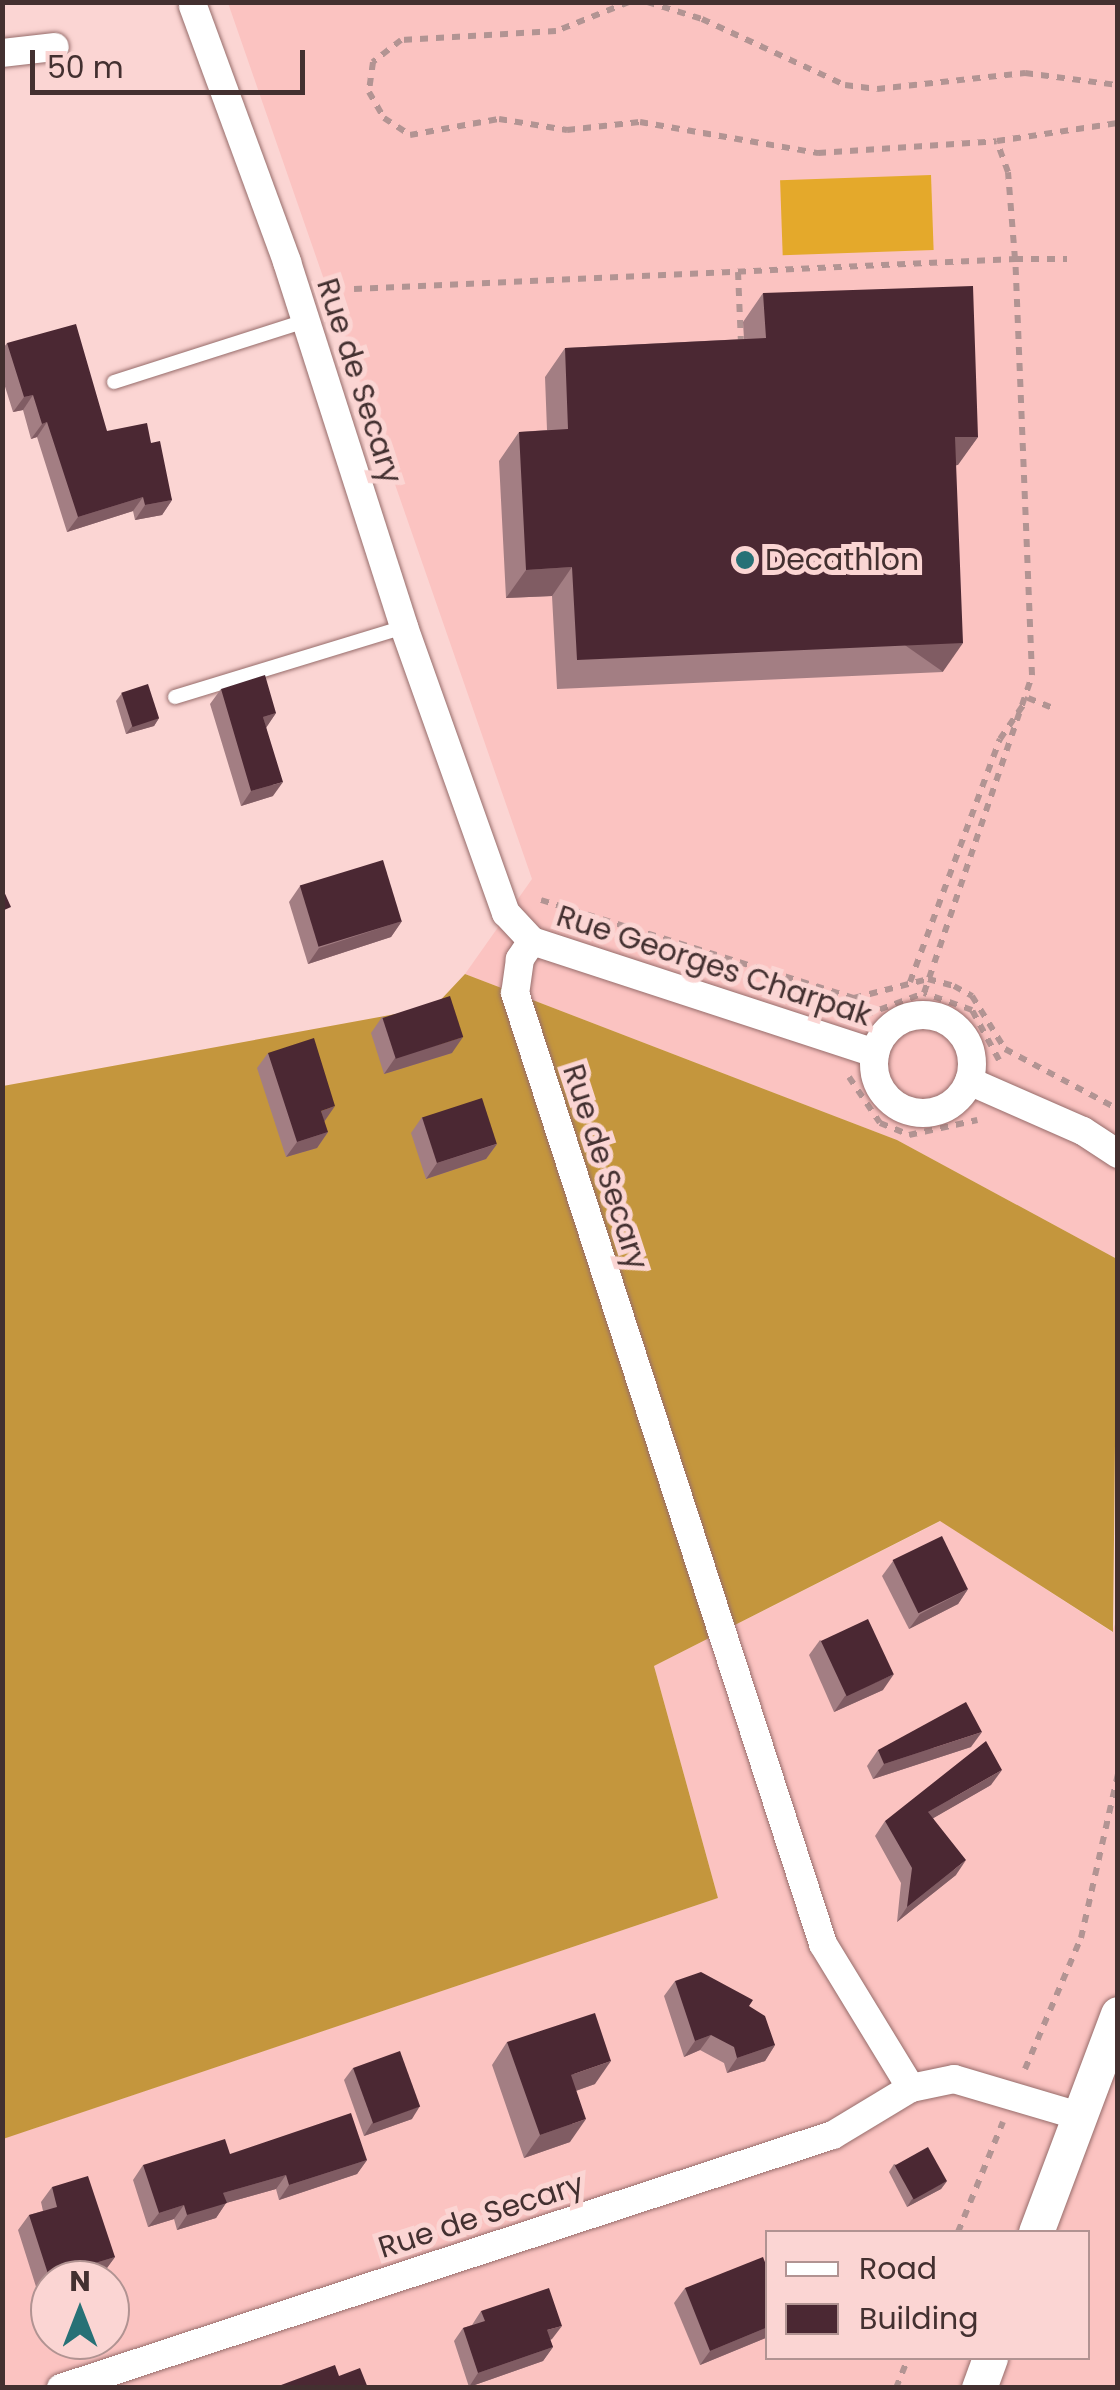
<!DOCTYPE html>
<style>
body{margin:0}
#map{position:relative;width:1120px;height:2390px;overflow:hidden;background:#fbd5d3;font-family:Poppins,sans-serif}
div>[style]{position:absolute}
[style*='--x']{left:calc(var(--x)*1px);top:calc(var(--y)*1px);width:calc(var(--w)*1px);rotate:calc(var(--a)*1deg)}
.built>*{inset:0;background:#fbc3c1}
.green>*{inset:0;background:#e4a92b;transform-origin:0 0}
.forest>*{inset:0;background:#c4963d}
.path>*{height:6px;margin-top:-3px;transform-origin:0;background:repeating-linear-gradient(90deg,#b29493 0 8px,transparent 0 16px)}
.roads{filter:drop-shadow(0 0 2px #966c6a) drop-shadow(0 0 2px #966c6a)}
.service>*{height:14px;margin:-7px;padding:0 7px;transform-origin:7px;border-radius:7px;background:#fff}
.minor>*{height:28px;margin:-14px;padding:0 14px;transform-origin:14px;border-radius:14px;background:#fff}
.minor>.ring{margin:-14px;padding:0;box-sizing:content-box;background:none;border:28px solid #fff;border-radius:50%}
.tertiary>*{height:35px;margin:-17.5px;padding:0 17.5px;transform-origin:17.5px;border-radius:17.5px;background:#fff}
.wall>*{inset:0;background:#a37e83}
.shaded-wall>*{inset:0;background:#805c63;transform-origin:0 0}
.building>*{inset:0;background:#4b2833;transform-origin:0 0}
.dots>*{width:28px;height:28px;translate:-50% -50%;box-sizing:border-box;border:5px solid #fbd5d3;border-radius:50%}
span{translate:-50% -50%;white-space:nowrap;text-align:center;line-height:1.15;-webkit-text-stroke:10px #fbd5d3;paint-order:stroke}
.street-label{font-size:30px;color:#433030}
.poi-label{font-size:30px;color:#433030}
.left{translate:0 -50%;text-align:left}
.frame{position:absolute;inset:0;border:5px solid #433030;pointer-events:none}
.legend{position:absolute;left:765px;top:2230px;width:325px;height:130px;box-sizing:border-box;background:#fbd5d3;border:2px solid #b19392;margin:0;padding:12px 18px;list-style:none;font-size:30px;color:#433030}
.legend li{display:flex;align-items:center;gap:20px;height:50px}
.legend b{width:50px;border:2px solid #b19392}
.north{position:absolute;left:30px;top:2260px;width:100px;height:100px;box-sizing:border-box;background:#fbd5d3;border:2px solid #b19392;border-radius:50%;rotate:0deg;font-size:28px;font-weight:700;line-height:40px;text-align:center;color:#433030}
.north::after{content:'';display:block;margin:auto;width:35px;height:45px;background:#277176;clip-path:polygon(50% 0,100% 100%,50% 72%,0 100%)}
.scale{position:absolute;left:30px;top:50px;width:275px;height:45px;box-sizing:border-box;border:5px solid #433030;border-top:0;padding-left:12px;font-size:30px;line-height:35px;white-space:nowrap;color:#433030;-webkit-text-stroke:8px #fbd5d3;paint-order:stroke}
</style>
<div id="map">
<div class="built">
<i style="clip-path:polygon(228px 3px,1117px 3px,1117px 1259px,897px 1140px,465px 974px,532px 879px)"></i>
<i style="clip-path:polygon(evenodd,941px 1521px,1112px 1632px,1117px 1619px,1117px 2387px,3px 2387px,2px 2139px,718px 1898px,654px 1666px,941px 1521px,768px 2232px,1088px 2232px,1088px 2358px,768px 2358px,768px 2232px,941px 1521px,50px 2280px,110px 2280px,110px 2340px,50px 2340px,50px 2280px)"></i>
</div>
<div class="green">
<i style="left:931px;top:175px;width:75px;height:151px;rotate:88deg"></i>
</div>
<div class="forest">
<i style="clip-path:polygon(465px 974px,897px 1140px,1117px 1259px,1113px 1632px,940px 1521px,654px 1666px,718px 1898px,3px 2139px,3px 1086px,434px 1007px)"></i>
</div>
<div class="path">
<i style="--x:629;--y:2;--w:79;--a:158.3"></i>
<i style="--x:556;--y:31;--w:155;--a:176.7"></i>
<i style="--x:401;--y:40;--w:36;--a:142"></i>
<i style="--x:373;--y:62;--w:30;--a:98"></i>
<i style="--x:369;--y:92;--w:30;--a:60"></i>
<i style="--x:384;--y:118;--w:31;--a:33"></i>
<i style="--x:410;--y:135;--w:90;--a:-10.2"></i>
<i style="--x:499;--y:119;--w:69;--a:9.2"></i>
<i style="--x:567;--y:130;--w:73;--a:-6.3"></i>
<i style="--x:640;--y:122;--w:181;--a:9.9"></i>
<i style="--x:818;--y:153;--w:179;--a:-3.8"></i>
<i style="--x:997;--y:141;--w:122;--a:-8.5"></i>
<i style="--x:647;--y:2;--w:58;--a:17.2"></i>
<i style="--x:702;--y:19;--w:157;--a:24.8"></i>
<i style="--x:845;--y:85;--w:32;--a:7"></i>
<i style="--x:877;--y:89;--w:149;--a:-6.2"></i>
<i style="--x:1025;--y:73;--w:94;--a:7.4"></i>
<i style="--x:738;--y:272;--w:73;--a:87.6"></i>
<i style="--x:354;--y:289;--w:662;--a:-2.6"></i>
<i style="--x:1015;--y:259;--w:87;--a:-94.6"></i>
<i style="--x:1008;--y:172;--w:33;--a:-110"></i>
<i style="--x:541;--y:900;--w:328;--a:17.4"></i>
<i style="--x:854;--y:998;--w:76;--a:-14.4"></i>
<i style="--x:928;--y:979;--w:27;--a:15"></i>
<i style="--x:954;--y:986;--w:21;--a:29"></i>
<i style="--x:972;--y:996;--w:62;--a:58.1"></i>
<i style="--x:1005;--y:1049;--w:128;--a:28"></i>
<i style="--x:910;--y:982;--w:259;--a:-69.7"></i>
<i style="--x:1000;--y:739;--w:50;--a:-55.7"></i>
<i style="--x:1028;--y:698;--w:29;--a:22"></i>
<i style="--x:865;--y:1015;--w:63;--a:-20.4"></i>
<i style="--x:999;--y:1060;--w:57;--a:-118.4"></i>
<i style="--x:972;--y:1010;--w:51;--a:-160.5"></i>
<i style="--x:924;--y:993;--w:336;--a:-71.2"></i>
<i style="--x:1032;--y:675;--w:416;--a:-92.3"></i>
<i style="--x:1015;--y:259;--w:52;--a:0"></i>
<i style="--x:849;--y:1077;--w:55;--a:56"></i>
<i style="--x:880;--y:1123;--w:31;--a:22"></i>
<i style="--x:909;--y:1135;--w:70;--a:-12.4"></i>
<i style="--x:1025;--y:2069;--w:142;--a:-66.9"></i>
<i style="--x:1081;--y:1938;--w:168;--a:-77.3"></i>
<i style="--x:958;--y:2232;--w:119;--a:-67.8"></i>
<i style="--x:896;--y:2388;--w:32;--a:-68"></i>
</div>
<div class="roads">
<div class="service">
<i style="--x:114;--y:382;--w:201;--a:-17.7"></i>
<i style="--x:175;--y:697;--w:239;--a:-17"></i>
</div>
<div class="minor">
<i style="--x:193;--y:6;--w:273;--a:69.8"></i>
<i style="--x:287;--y:262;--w:383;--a:72.2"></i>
<i style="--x:404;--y:627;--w:304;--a:70.4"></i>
<i style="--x:506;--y:913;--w:38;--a:47"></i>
<i style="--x:532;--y:941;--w:361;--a:18.1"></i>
<i style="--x:2;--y:53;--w:53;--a:-6.5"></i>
<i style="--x:532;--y:941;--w:22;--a:124"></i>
<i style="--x:520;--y:959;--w:34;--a:98"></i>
<i style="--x:515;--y:993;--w:1000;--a:72.05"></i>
<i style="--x:823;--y:1944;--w:169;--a:58.6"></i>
<i style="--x:911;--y:2088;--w:44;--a:-11.8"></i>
<i style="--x:954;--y:2079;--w:130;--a:16.5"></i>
<i class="ring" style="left:874px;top:1015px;width:70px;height:70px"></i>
<i style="--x:969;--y:1081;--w:124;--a:23.7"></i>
<i style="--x:1083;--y:1131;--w:42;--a:33.3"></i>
<i style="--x:61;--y:2388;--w:812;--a:-18.15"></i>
<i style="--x:833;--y:2135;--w:91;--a:-31.1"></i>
</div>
<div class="tertiary">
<i style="--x:1036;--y:2232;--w:233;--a:-69.4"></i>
<i style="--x:979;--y:2388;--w:32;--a:-70"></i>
</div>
</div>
<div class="wall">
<i style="clip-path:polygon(763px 293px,978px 437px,956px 466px,943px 672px,557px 689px,552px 596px,506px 598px,499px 461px,519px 432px,547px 430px,545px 377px,565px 348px,744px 339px,743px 322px)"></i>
<i style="clip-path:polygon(7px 343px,107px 431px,151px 443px,172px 500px,162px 515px,135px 520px,133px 511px,67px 532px,37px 437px,31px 439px,23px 410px,13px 412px,2px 377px,2px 350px)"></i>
<i style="clip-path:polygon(221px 689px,276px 713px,266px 727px,273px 796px,241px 806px,210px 704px)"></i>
<i style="clip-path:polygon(122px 693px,159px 718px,154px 726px,126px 734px,116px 701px)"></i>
<i style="clip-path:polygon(300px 886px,402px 921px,391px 937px,308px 964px,289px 902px)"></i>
<i style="clip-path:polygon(382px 1017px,452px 1053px,384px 1074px,371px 1033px)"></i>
<i style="clip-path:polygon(268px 1053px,328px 1132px,317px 1148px,286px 1157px,257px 1068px)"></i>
<i style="clip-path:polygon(422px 1117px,497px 1144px,486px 1159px,426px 1179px,411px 1133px)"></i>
<i style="clip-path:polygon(893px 1561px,968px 1589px,958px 1604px,909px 1629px,882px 1576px)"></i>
<i style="clip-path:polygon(820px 1640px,883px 1690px,834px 1712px,809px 1655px)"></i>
<i style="clip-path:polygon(971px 1747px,873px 1779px,867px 1766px,878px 1750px)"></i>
<i style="clip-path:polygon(991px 1785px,933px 1818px,956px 1875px,897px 1922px,901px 1883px,875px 1836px,885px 1821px)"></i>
<i style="clip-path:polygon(675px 1981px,749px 2006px,775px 2045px,765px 2061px,727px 2073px,724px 2063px,700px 2050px,684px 2057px,664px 1996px)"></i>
<i style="clip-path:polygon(507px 2042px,595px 2084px,576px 2091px,570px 2142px,524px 2158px,492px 2065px)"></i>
<i style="clip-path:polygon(353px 2068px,412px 2119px,364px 2136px,344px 2080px)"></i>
<i style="clip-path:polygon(230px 2154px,367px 2160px,357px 2174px,279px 2200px,276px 2189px,226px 2203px,216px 2218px,177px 2230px,174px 2219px,148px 2227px,133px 2180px,143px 2165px)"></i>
<i style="clip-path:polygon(894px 2164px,947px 2181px,941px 2189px,907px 2207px,889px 2172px)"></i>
<i style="clip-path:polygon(52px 2187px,115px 2257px,104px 2272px,79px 2280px,50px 2280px,50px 2289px,38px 2293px,18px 2230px,29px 2215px,43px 2211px,41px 2202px)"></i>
<i style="clip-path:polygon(768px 2270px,768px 2337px,700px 2365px,674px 2303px,685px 2288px)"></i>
<i style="clip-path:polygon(481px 2311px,552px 2339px,550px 2340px,553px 2347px,543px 2361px,469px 2387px,454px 2341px,463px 2328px,472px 2325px)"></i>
</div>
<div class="shaded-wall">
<i style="clip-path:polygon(33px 395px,23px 410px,13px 412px,24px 397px)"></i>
<i style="clip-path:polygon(47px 422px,37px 437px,31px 439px,42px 424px)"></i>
<i style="clip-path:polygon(955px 437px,978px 437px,958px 465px,935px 466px)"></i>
<i style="clip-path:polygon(143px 497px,133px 511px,67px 532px,78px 517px)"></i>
<i style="clip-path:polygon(172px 500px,162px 515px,135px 520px,145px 505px)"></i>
<i style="clip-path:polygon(572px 567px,552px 596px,506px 598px,526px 570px)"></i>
<i style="left:963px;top:643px;width:35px;height:386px;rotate:125deg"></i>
<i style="clip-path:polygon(276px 713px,266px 728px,263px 717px)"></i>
<i style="clip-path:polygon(159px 718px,154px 726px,126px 734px,132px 726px)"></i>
<i style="clip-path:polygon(283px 782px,273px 796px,241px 806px,251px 791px)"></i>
<i style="clip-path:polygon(402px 921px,391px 937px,308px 964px,319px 948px)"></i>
<i style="clip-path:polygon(463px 1037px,452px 1053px,384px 1074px,395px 1058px)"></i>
<i style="clip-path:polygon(335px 1106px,324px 1122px,321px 1111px)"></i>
<i style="clip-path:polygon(328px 1132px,317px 1148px,286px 1157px,297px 1142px)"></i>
<i style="clip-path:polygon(497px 1144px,486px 1159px,426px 1179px,437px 1163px)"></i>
<i style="clip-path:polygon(968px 1589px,958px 1604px,909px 1629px,920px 1614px)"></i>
<i style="clip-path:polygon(894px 1674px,883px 1690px,834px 1712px,845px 1696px)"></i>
<i style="clip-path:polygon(982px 1732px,971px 1747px,873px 1779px,884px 1764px)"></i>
<i style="clip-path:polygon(1002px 1770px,991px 1785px,918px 1827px,928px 1812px)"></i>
<i style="clip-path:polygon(966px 1860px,956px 1875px,897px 1922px,907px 1907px)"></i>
<i style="clip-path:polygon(711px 2035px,700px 2050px,684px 2057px,695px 2041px)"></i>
<i style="clip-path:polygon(775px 2045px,765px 2061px,727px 2073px,737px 2058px)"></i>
<i style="clip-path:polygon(611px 2061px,595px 2084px,555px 2098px,571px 2075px)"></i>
<i style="clip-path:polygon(420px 2106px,412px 2119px,364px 2136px,372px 2123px)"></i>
<i style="clip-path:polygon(586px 2119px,570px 2142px,524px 2158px,540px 2135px)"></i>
<i style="clip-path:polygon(367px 2160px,357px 2174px,279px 2200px,289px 2185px)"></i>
<i style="clip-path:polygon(286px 2175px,276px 2189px,226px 2203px,216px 2218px,177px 2230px,187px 2215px,223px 2193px)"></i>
<i style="clip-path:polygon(947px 2181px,941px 2189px,907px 2207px,912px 2199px)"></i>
<i style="clip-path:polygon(184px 2205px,174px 2219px,148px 2227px,159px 2213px)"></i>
<i style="clip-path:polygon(115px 2257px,104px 2272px,79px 2280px,50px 2280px,50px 2289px,38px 2293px,49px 2277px)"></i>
<i style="clip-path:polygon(562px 2326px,552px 2339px,537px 2344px,547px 2330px)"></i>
<i style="clip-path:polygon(768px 2327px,768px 2337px,700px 2365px,710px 2351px)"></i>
<i style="clip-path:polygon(553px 2347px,543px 2361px,469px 2387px,478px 2373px)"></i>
</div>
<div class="building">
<i style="clip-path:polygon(973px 286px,978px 437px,955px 437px,963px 643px,577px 660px,572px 567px,526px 570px,519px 432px,568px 429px,565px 348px,766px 338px,763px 293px)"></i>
<i style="clip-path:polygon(76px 324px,107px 431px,147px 423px,151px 443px,160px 441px,172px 500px,145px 505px,143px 497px,78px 517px,47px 422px,42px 424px,33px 395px,24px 397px,7px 343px)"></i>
<i style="clip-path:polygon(265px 675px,276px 713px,263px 717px,283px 782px,251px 791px,221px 689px)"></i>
<i style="left:148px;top:684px;width:36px;height:28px;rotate:72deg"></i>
<i style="left:383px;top:860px;width:64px;height:87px;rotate:73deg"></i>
<i style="clip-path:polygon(2px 887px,11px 907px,2px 911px)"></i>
<i style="left:450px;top:996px;width:43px;height:71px;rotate:72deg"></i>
<i style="clip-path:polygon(314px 1038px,335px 1106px,321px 1111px,328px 1132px,297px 1142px,268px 1053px)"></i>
<i style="left:482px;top:1098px;width:48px;height:63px;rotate:72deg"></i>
<i style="left:942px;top:1536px;width:59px;height:55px;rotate:64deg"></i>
<i style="left:868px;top:1619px;width:61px;height:52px;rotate:65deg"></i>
<i style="clip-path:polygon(966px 1702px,982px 1732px,884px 1764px,878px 1750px)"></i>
<i style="clip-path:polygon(986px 1741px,1002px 1770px,928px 1812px,966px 1860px,907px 1907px,912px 1868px,885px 1821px)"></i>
<i style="clip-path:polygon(701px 1972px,753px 2000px,749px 2006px,765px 2016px,775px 2045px,737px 2058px,734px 2047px,711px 2035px,695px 2041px,675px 1981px)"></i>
<i style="clip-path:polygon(595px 2013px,611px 2061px,571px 2075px,586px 2119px,540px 2135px,507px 2042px)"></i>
<i style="left:400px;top:2051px;width:59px;height:50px;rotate:70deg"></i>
<i style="clip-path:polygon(351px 2113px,367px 2160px,289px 2185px,286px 2175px,223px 2193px,227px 2203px,187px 2215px,184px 2205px,159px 2213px,143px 2165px,225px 2139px,230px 2154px)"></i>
<i style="left:928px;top:2147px;width:39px;height:38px;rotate:61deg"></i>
<i style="clip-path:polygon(88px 2176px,115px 2257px,49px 2277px,29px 2215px,57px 2207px,52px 2187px)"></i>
<i style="clip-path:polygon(763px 2257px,768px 2270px,768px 2327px,710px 2351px,685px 2288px)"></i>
<i style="clip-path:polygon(549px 2288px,562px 2326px,547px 2330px,553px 2347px,478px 2373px,463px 2328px,485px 2321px,481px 2311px)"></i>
<i style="clip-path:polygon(335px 2365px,339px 2376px,360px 2368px,368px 2388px,273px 2388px)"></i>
</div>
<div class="dots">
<i style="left:745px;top:560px;background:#277176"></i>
</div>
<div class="street-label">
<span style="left:359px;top:381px;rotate:72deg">Rue de Secary</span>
<span style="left:714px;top:966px;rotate:18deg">Rue Georges Charpak</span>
<span style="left:605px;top:1167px;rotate:72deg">Rue de Secary</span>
<span style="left:481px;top:2216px;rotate:-18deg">Rue de Secary</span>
</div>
<div class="poi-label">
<span class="left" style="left:765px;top:560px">Decathlon</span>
</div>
<div class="frame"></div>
<ul class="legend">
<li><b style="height:12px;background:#fff"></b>Road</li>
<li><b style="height:28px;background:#4b2833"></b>Building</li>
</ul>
<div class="north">N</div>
<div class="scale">50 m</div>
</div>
